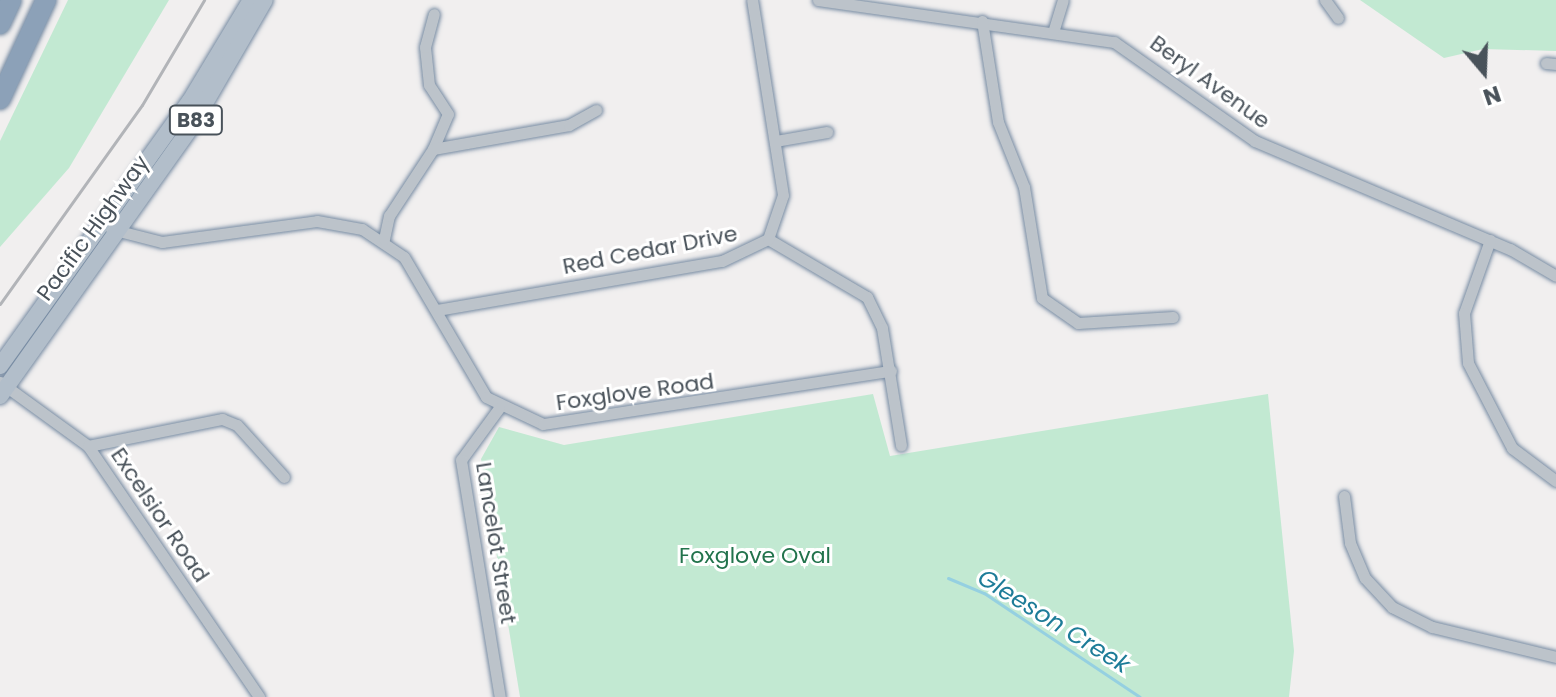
<!DOCTYPE html>
<style>
body{margin:0}
#map{position:relative;width:1556px;height:697px;overflow:hidden;background:#f1efef;font-family:Poppins,sans-serif}
div>[style]{position:absolute}
[style*='--x']{left:calc(var(--x)*1px);top:calc(var(--y)*1px);width:calc(var(--w)*1px);rotate:calc(var(--a)*1deg)}
.green>*{inset:0;background:#c2e9d2}
.stream>*{height:3px;margin:-1.5px;padding:0 1.5px;transform-origin:1.5px;border-radius:1.5px;background:#95d0e1}
.roads{filter:drop-shadow(0 0 2px #788ca3) drop-shadow(0 0 2px #788ca3)}
.minor>*{height:11px;margin:-5.5px;padding:0 5.5px;transform-origin:5.5px;border-radius:5.5px;background:#bcc3ca}
.primary>*{height:16px;margin:-8px;padding:0 8px;transform-origin:8px;border-radius:8px;background:#b2beca}
.motorway>*{height:20px;margin:-10px;padding:0 10px;transform-origin:10px;border-radius:10px;background:#8ca1b8}
.rail>*{height:3px;margin:-1.5px;padding:0 1.5px;transform-origin:1.5px;border-radius:1.5px;background:#b2b4b8}
span{translate:-50% -50%;white-space:nowrap;text-align:center;line-height:1.15;-webkit-text-stroke:6px #fff;paint-order:stroke}
.shield-label span{padding:2px 6px;background:#fff;border:2px solid;border-radius:6px;-webkit-text-stroke-width:0}
.shield-label{font-size:20px;color:#49525a;font-weight:700}
.street-label{font-size:22px;color:#49525a}
.park-label{font-size:22px;color:#22734c}
.water-label{font-size:24px;color:#1d7c98;font-style:italic}
.north{position:absolute;left:1444px;top:32px;width:80px;height:80px;-webkit-text-stroke:6px #fff;paint-order:stroke;rotate:161deg;font-size:22px;font-weight:700;line-height:32px;text-align:center;color:#49525a}
.north::after{content:'';display:block;margin:auto;width:28px;height:36px;background:#49525a;clip-path:polygon(50% 0,100% 100%,50% 72%,0 100%)}
</style>
<div id="map">
<div class="green">
<i style="clip-path:polygon(68px 0,169px 0,69px 168px,0 247px,0 141px)"></i>
<i style="clip-path:polygon(1360px 0,1556px 0,1556px 51px,1483px 49px,1444px 58px)"></i>
<i style="clip-path:polygon(873px 394px,890px 456px,1268px 394px,1294px 651px,1289px 697px,520px 697px,481px 459px,499px 427px,564px 445px)"></i>
</div>
<div class="stream">
<i style="--x:948;--y:578;--w:39;--a:23"></i>
<i style="--x:984;--y:593;--w:187;--a:33.7"></i>
</div>
<div class="roads">
<div class="minor">
<i style="--x:818;--y:0;--w:299;--a:8.1"></i>
<i style="--x:1114;--y:42;--w:172;--a:35.1"></i>
<i style="--x:1255;--y:141;--w:277;--a:23"></i>
<i style="--x:1510;--y:249;--w:53;--a:30.4"></i>
<i style="--x:1325;--y:0;--w:22;--a:54"></i>
<i style="--x:982;--y:21;--w:102;--a:81"></i>
<i style="--x:998;--y:122;--w:70;--a:68.2"></i>
<i style="--x:1024;--y:187;--w:112;--a:80.8"></i>
<i style="--x:1042;--y:298;--w:44;--a:34.8"></i>
<i style="--x:1078;--y:323;--w:95;--a:-3.6"></i>
<i style="--x:1054;--y:29;--w:30;--a:-73"></i>
<i style="--x:1546;--y:63;--w:10;--a:6"></i>
<i style="--x:776;--y:141;--w:52;--a:-10"></i>
<i style="--x:433;--y:149;--w:38;--a:-67"></i>
<i style="--x:448;--y:114;--w:35;--a:-123"></i>
<i style="--x:429;--y:85;--w:38;--a:-96"></i>
<i style="--x:425;--y:47;--w:34;--a:-75"></i>
<i style="--x:111;--y:229;--w:53;--a:14.3"></i>
<i style="--x:162;--y:242;--w:156;--a:-7.7"></i>
<i style="--x:317;--y:221;--w:46;--a:10.1"></i>
<i style="--x:362;--y:229;--w:50;--a:33.7"></i>
<i style="--x:404;--y:257;--w:162;--a:59.6"></i>
<i style="--x:486;--y:397;--w:63;--a:25.3"></i>
<i style="--x:543;--y:424;--w:352;--a:-8.7"></i>
<i style="--x:384;--y:239;--w:24;--a:-78"></i>
<i style="--x:389;--y:216;--w:80;--a:-56.7"></i>
<i style="--x:433;--y:149;--w:138;--a:-10"></i>
<i style="--x:569;--y:125;--w:31;--a:-29"></i>
<i style="--x:768;--y:239;--w:115;--a:30.4"></i>
<i style="--x:867;--y:297;--w:34;--a:64"></i>
<i style="--x:882;--y:328;--w:119;--a:80.8"></i>
<i style="--x:1490;--y:240;--w:77;--a:109.6"></i>
<i style="--x:1464;--y:313;--w:50;--a:85.4"></i>
<i style="--x:1468;--y:363;--w:96;--a:62.6"></i>
<i style="--x:1512;--y:448;--w:55;--a:36.9"></i>
<i style="--x:437;--y:310;--w:289;--a:-9.8"></i>
<i style="--x:722;--y:261;--w:51;--a:-25.6"></i>
<i style="--x:768;--y:239;--w:46;--a:-71.2"></i>
<i style="--x:783;--y:195;--w:197;--a:-99"></i>
<i style="--x:0;--y:382;--w:109;--a:36"></i>
<i style="--x:88;--y:446;--w:304;--a:55.7"></i>
<i style="--x:499;--y:408;--w:64;--a:126.2"></i>
<i style="--x:461;--y:460;--w:240;--a:80.7"></i>
<i style="--x:88;--y:446;--w:137;--a:-11.4"></i>
<i style="--x:222;--y:419;--w:16;--a:22"></i>
<i style="--x:237;--y:425;--w:70;--a:47.9"></i>
<i style="--x:1344;--y:496;--w:47;--a:82.7"></i>
<i style="--x:1350;--y:543;--w:38;--a:67"></i>
<i style="--x:1365;--y:578;--w:40;--a:47"></i>
<i style="--x:1392;--y:607;--w:45;--a:26.6"></i>
<i style="--x:1432;--y:627;--w:128;--a:13.6"></i>
</div>
<div class="primary">
<i style="--x:0;--y:366;--w:326;--a:-54.4"></i>
<i style="--x:190;--y:101;--w:118;--a:-58.9"></i>
<i style="--x:0;--y:396;--w:334;--a:-54.6"></i>
<i style="--x:193;--y:124;--w:143;--a:-59.9"></i>
</div>
<div class="motorway">
<i style="--x:0;--y:24;--w:26;--a:-65"></i>
<i style="--x:0;--y:99;--w:109;--a:-65.1"></i>
</div>
</div>
<div class="rail">
<i style="--x:0;--y:304;--w:244;--a:-54.5"></i>
<i style="--x:142;--y:105;--w:122;--a:-59.4"></i>
</div>
<div class="shield-label">
<span style="left:196px;top:120px">B83</span>
</div>
<div class="street-label">
<span style="left:1210px;top:82px;rotate:36deg">Beryl Avenue</span>
<span style="left:93px;top:228px;rotate:-54deg">Pacific Highway</span>
<span style="left:650px;top:250px;rotate:-11deg">Red Cedar Drive</span>
<span style="left:635px;top:392px;rotate:-8deg">Foxglove Road</span>
<span style="left:160px;top:515px;rotate:56deg">Excelsior Road</span>
<span style="left:496px;top:543px;rotate:81deg">Lancelot Street</span>
</div>
<div class="park-label">
<span style="left:755px;top:556px">Foxglove Oval</span>
</div>
<div class="water-label">
<span style="left:1054px;top:621px;rotate:32deg">Gleeson Creek</span>
</div>
<div class="north">N</div>
</div>
